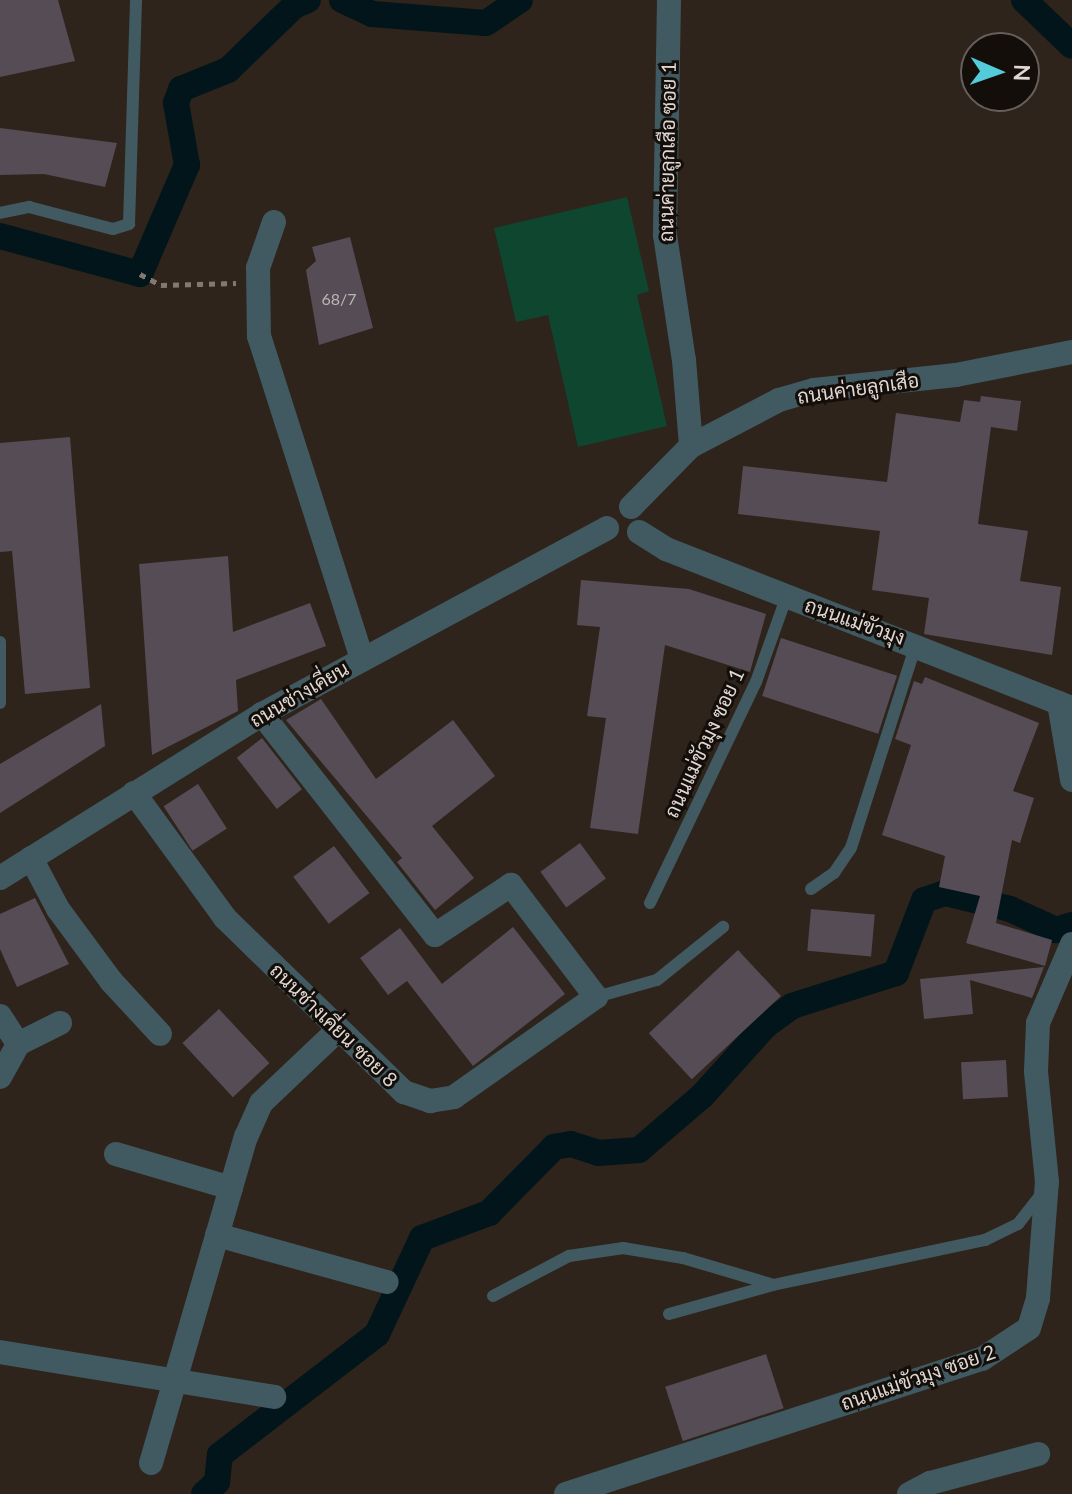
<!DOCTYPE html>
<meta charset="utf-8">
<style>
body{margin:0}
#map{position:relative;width:1072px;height:1494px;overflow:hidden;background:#2e241b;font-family:Lato,Sarabun,sans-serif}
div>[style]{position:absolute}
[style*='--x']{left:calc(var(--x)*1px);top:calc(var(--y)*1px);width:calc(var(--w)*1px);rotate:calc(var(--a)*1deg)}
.green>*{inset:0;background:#0e462f}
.canal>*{height:26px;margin:-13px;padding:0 13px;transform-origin:13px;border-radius:13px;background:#02151a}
.building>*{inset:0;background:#564c56;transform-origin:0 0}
.path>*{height:5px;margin-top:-2.5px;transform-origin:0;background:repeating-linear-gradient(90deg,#827972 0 6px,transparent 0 12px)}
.lane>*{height:12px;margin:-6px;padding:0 6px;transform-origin:6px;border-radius:6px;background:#415a61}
.street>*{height:24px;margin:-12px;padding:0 12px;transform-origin:12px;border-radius:12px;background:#415a61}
span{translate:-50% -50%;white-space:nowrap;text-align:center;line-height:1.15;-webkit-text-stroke:6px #130e0a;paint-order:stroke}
.number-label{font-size:16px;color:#bdb4b3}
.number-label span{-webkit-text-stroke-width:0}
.street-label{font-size:20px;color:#dfd7d2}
.north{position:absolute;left:960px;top:32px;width:80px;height:80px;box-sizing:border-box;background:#130e0a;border:2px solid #655e5a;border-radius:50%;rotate:92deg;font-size:22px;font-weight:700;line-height:32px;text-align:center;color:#dfd7d2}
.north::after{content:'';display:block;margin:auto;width:28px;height:36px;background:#53cbdb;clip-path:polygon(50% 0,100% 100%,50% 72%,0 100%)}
</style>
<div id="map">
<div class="green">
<i style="clip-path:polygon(627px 197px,649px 291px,637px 295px,667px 426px,578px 447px,548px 315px,516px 322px,494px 228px)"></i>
</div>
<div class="canal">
<i style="--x:342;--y:0;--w:33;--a:25"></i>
<i style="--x:372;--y:14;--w:114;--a:4.5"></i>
<i style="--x:486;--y:23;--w:41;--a:-34.1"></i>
<i style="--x:1024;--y:0;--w:66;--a:43.8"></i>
<i style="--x:0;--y:236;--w:145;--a:15.2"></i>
<i style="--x:140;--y:274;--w:119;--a:-66.7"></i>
<i style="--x:187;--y:165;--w:63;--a:-100.1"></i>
<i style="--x:176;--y:103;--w:15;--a:-70"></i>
<i style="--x:181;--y:89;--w:51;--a:-22"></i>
<i style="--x:228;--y:70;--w:92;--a:-44.1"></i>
<i style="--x:294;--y:6;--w:15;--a:-23"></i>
<i style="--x:204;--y:1494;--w:18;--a:-43"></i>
<i style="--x:217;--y:1482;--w:27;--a:-84"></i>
<i style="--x:220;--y:1455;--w:198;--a:-37.6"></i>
<i style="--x:377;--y:1334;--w:106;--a:-64.9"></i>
<i style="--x:422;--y:1238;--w:72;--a:-20.5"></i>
<i style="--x:489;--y:1213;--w:93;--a:-45.4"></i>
<i style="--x:554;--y:1147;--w:17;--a:-10"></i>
<i style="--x:571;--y:1144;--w:28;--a:18"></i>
<i style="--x:598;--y:1153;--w:41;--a:-4.2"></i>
<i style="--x:639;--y:1150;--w:83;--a:-40.6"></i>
<i style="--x:702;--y:1096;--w:96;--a:-48"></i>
<i style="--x:766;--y:1025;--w:32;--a:-36"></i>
<i style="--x:792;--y:1006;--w:109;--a:-17.6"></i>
<i style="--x:896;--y:973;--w:78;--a:-69"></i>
<i style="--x:924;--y:900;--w:22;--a:-18"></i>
<i style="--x:945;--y:893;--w:67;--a:13.8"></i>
<i style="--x:1010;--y:909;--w:51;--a:24.5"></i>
<i style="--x:1056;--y:930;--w:17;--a:-17"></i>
</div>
<div class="building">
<i style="clip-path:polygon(0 0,58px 0,75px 61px,0 77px)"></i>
<i style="clip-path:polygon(0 128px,117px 143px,105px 187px,44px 174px,0 175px)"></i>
<i style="clip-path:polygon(350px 237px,373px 328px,319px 345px,306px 270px,316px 261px,312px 247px)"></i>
<i style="clip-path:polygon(981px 396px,1021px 401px,1017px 431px,991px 427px,978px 524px,1028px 531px,1020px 581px,1061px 587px,1052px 655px,924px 634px,929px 598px,872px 590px,880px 531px,738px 514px,743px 466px,887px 482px,896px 413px,960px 422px,964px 400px,980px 402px)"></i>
<i style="clip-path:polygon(70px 437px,90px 688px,25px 694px,12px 551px,0 552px,0 443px)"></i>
<i style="clip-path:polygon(228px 556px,233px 632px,310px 603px,326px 646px,236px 680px,238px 711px,152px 755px,139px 564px)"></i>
<i style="clip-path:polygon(581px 580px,689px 589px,766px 614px,750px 672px,665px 645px,638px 834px,590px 828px,606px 718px,587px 716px,600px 627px,577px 625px)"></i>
<i style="left:781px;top:638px;width:122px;height:61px;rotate:18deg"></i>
<i style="clip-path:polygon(925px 677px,1039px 723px,1013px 791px,1034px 798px,1020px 843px,1012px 840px,996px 923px,1052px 940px,1045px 966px,966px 943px,980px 896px,939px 887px,945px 856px,882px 835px,911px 745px,895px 739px,914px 681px,922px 684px)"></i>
<i style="clip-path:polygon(321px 699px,376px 779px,453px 720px,495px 776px,432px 826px,474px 878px,435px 910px,397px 862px,402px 858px,286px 720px)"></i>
<i style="clip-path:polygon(101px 704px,105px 746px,0 813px,0 764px)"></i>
<i style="left:262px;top:738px;width:65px;height:32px;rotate:52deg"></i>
<i style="left:198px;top:784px;width:53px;height:41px;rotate:57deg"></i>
<i style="left:580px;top:843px;width:44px;height:49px;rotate:54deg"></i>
<i style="left:334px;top:846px;width:59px;height:51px;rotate:53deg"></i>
<i style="clip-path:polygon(35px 898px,69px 964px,17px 987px,0 949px,0 914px)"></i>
<i style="left:811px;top:909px;width:64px;height:42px;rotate:5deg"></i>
<i style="clip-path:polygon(513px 927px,565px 994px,473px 1066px,407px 981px,388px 995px,360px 958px,400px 928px,442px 984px)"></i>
<i style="left:738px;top:950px;width:63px;height:122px;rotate:47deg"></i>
<i style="clip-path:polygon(1044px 967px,1032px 998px,970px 980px,973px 1014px,924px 1019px,920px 979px)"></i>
<i style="left:219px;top:1009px;width:74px;height:50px;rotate:47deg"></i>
<i style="left:1006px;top:1060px;width:37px;height:45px;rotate:87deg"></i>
<i style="left:766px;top:1354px;width:57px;height:106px;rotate:72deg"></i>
</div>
<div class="path">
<i style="--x:140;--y:274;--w:24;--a:28"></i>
<i style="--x:161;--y:285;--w:75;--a:-1.5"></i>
</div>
<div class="lane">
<i style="--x:0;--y:213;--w:30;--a:-12"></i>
<i style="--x:29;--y:207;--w:87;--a:14.7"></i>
<i style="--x:113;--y:229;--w:17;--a:-17"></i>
<i style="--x:129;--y:224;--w:224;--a:-88.2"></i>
<i style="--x:0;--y:642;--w:61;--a:90"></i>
<i style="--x:811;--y:889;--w:28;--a:-35"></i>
<i style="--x:834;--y:873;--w:30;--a:-56"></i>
<i style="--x:851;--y:848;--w:214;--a:-72.3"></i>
<i style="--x:650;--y:903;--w:245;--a:-64.4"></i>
<i style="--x:756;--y:682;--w:89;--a:-70.3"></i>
<i style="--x:596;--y:997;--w:63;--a:-15.6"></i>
<i style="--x:657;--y:980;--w:85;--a:-38.8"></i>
<i style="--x:493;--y:1296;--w:86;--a:-27.8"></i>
<i style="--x:569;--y:1256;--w:55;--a:-8.4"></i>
<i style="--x:623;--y:1248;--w:61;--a:9.5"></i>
<i style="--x:683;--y:1258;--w:92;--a:16.5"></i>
<i style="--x:669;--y:1314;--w:108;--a:-15.6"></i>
<i style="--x:773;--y:1285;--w:217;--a:-12"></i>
<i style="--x:985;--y:1240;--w:37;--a:-26"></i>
<i style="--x:1018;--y:1224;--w:36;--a:-52"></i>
</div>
<div class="street">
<i style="--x:669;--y:0;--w:235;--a:91"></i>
<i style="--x:665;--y:235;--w:126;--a:81.4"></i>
<i style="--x:684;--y:360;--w:86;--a:85.3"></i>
<i style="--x:274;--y:222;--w:49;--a:109.2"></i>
<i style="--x:258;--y:268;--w:68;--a:89.2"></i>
<i style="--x:259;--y:336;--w:338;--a:72.3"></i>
<i style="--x:631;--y:507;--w:86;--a:-45.5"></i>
<i style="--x:691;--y:446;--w:99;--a:-27.6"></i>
<i style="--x:779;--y:400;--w:36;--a:-16"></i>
<i style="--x:814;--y:390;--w:143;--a:-6"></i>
<i style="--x:956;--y:375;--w:118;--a:-11.2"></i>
<i style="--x:639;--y:532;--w:32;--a:32"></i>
<i style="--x:666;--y:549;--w:436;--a:21.4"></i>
<i style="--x:1059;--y:703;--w:78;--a:80.4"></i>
<i style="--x:134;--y:793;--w:155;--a:53.9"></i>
<i style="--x:225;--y:918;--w:250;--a:44.2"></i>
<i style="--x:404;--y:1092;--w:28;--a:19"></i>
<i style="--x:430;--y:1101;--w:24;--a:-9"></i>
<i style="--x:454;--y:1097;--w:174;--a:-35.2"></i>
<i style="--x:596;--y:997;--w:141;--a:-127.2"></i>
<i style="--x:511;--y:885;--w:91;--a:146.7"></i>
<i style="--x:435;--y:935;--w:281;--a:-128.1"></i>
<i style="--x:31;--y:858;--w:58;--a:62.1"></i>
<i style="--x:58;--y:909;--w:89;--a:53.6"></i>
<i style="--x:111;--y:981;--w:72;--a:47.2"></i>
<i style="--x:0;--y:878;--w:309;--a:-32"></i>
<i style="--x:262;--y:714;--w:392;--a:-28.3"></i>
<i style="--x:0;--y:1016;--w:33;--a:57"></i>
<i style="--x:0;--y:1077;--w:38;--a:-61"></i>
<i style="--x:18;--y:1044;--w:47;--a:-26.6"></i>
<i style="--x:116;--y:1154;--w:120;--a:16.5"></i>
<i style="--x:217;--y:1235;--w:176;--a:15.5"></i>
<i style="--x:0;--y:1352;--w:278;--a:9.3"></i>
<i style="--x:151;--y:1463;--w:340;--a:-73.8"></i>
<i style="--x:246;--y:1137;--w:37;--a:-66"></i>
<i style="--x:261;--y:1103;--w:105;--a:-43.5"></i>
<i style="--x:566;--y:1494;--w:437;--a:-18"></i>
<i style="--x:982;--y:1359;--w:56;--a:-33.4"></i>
<i style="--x:1029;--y:1328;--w:31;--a:-73"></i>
<i style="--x:1038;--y:1298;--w:116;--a:-85.6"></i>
<i style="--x:1047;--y:1182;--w:112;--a:-95.7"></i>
<i style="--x:1036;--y:1071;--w:48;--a:-87.6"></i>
<i style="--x:1038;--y:1023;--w:86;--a:-66.7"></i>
<i style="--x:909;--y:1494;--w:24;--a:-28"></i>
<i style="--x:930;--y:1483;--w:112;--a:-15"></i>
</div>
<div class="number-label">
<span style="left:339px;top:299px">68/7</span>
</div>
<div class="street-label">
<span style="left:667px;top:152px;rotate:-89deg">ถนนค่ายลูกเสือ ซอย 1</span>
<span style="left:858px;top:388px;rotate:-8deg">ถนนค่ายลูกเสือ</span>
<span style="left:855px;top:621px;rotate:19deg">ถนนแม่ขัวมุง</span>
<span style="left:299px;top:694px;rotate:-30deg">ถนนช่างเคี่ยน</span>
<span style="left:704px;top:743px;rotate:-65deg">ถนนแม่ขัวมุง ซอย 1</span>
<span style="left:334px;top:1025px;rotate:44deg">ถนนช่างเคี่ยน ซอย 8</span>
<span style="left:918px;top:1377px;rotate:-19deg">ถนนแม่ขัวมุง ซอย 2</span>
</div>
<div class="north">N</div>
</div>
